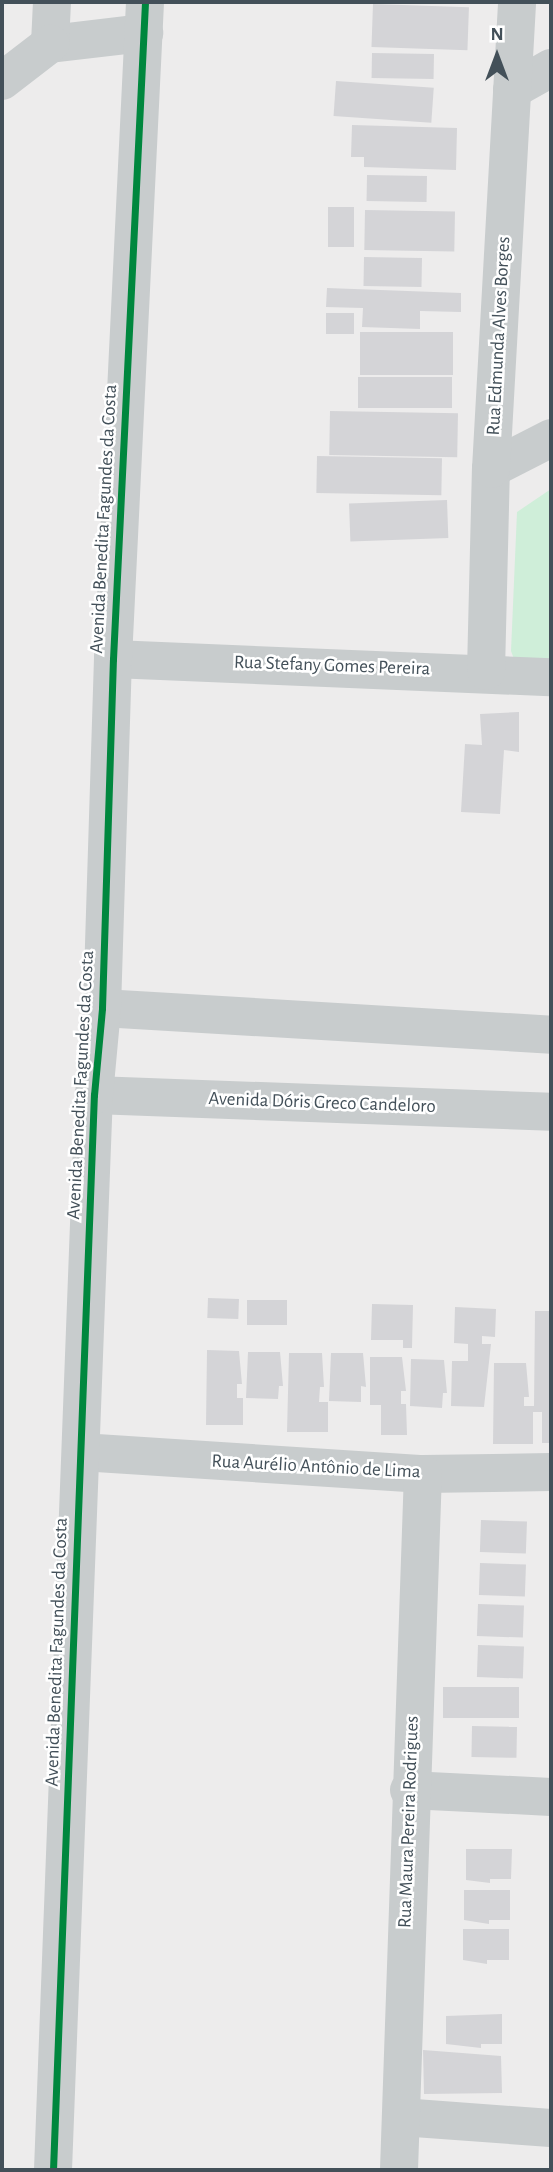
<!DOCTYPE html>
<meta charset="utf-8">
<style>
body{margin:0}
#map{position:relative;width:553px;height:2172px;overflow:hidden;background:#edecec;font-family:"Alegreya Sans",sans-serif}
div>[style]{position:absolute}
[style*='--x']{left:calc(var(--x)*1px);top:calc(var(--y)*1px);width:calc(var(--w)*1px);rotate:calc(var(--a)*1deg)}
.green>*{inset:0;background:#cfeed9}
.building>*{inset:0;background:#d4d4d7;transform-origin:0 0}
.minor>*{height:38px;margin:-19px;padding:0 19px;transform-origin:19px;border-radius:19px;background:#c8cccd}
.cycleway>*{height:7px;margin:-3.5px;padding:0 3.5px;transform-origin:3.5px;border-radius:3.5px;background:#00873e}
span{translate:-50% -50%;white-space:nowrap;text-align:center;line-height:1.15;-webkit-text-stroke:5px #fff;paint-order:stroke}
.street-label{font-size:19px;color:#435059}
.frame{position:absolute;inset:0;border:4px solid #435059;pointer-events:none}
.north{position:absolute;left:462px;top:21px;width:70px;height:70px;-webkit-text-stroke:5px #fff;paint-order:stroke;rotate:0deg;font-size:19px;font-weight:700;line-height:28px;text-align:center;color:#435059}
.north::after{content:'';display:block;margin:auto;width:24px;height:32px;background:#435059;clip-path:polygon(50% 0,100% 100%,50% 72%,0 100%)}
</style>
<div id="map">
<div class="green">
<i style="clip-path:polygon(551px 489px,551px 663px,514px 659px,511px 651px,517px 512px)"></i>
</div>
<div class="building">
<i style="left:373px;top:4px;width:96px;height:43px;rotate:2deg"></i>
<i style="left:372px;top:53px;width:62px;height:25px;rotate:1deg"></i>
<i style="left:336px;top:81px;width:98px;height:35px;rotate:4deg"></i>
<i style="clip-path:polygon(352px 125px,457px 128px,456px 170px,364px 167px,364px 157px,351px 157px)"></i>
<i style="left:367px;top:175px;width:60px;height:26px;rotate:1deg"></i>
<i style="left:328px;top:207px;width:26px;height:40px"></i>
<i style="left:365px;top:210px;width:90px;height:40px;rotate:1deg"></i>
<i style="left:364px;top:257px;width:58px;height:29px;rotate:1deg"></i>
<i style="clip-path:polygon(327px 288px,461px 293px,461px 312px,420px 311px,420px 329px,362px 327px,363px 308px,326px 307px)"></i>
<i style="left:326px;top:313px;width:28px;height:21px"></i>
<i style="left:360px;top:332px;width:93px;height:43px"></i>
<i style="left:358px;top:377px;width:94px;height:31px"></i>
<i style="left:330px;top:411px;width:128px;height:44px;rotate:1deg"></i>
<i style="left:317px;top:456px;width:125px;height:37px;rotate:1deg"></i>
<i style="left:447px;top:500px;width:38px;height:98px;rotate:88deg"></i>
<i style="clip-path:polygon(519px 712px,519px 752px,504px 750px,500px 814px,461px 812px,465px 744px,482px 745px,480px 714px)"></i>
<i style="left:208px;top:1298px;width:31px;height:20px;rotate:2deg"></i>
<i style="left:247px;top:1300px;width:40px;height:25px"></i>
<i style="clip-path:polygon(372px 1304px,413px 1305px,412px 1348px,403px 1348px,403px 1340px,371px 1340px)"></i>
<i style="clip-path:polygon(455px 1307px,496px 1309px,495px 1337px,482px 1336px,482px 1344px,491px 1344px,484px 1407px,451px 1406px,452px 1361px,468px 1361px,468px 1344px,454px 1343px)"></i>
<i style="clip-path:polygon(535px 1311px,551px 1311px,551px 1443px,542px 1443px,542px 1412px,533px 1412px,533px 1444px,493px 1444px,494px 1363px,526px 1363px,529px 1397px,524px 1397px,524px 1406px,534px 1406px)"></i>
<i style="clip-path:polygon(207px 1350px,239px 1351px,242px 1384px,237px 1384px,237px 1398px,243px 1398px,243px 1425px,206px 1425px)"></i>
<i style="clip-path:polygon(248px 1352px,280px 1352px,283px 1386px,279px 1386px,278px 1399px,246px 1398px)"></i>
<i style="clip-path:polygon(289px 1353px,322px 1353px,324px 1387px,320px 1387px,319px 1402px,328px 1402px,328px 1432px,287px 1432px)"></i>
<i style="clip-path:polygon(331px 1353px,363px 1353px,366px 1387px,361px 1386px,361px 1402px,329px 1401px)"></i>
<i style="clip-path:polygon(370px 1357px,402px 1357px,406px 1391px,401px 1391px,401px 1404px,406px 1404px,407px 1435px,381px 1435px,381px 1405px,370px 1405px)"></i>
<i style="clip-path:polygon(411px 1359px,444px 1360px,447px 1393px,443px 1393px,442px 1408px,410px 1406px)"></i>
<i style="left:481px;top:1520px;width:46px;height:32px;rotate:2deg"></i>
<i style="left:480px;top:1563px;width:46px;height:32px;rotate:2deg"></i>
<i style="left:478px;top:1604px;width:46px;height:32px;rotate:2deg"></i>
<i style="left:478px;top:1645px;width:46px;height:32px;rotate:2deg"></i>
<i style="left:443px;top:1687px;width:76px;height:31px"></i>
<i style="left:472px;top:1726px;width:45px;height:31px;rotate:1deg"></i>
<i style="clip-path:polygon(466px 1849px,512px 1849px,511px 1879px,490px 1879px,490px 1883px,466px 1880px)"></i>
<i style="clip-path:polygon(464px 1890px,510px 1890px,510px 1920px,489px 1920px,489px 1924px,464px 1920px)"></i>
<i style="clip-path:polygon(463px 1929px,509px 1929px,509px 1960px,487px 1960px,487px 1964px,463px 1960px)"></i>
<i style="clip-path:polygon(502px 2014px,502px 2044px,481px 2044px,481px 2048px,446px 2044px,446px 2016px)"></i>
<i style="clip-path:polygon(423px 2050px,501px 2056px,502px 2093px,424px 2094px)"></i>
</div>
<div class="minor">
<i style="--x:50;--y:44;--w:95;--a:-6.7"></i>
<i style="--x:50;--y:44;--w:42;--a:-87.3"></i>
<i style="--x:2;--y:81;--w:61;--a:-37.6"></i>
<i style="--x:512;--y:90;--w:45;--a:-29.4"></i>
<i style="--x:491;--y:469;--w:68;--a:-27.3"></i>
<i style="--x:113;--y:659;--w:438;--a:2.4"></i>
<i style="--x:486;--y:671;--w:202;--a:-88.6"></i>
<i style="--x:491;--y:469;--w:468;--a:-86.8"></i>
<i style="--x:102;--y:1008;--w:450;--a:3.4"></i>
<i style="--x:94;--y:1095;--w:457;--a:2.1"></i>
<i style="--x:81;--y:1452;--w:343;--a:3.7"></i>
<i style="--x:423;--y:1474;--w:128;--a:-0.9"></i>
<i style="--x:409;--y:1790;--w:142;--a:2.8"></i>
<i style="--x:401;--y:2117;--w:150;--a:4.2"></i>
<i style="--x:53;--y:2170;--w:1076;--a:-87.82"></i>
<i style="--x:94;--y:1095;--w:87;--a:-84.7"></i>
<i style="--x:102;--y:1008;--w:349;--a:-88.2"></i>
<i style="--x:113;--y:659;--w:658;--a:-87.21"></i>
<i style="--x:399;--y:2170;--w:696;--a:-88.03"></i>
</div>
<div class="cycleway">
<i style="--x:53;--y:2170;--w:1076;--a:-87.82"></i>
<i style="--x:94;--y:1095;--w:87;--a:-84.7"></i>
<i style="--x:102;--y:1008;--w:349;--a:-88.2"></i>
<i style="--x:113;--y:659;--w:658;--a:-87.21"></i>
</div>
<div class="street-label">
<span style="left:499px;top:336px;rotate:-87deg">Rua Edmunda Alves Borges</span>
<span style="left:104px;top:519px;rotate:-87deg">Avenida Benedita Fagundes da Costa</span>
<span style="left:332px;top:666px;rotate:2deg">Rua Stefany Gomes Pereira</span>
<span style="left:81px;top:1085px;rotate:-87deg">Avenida Benedita Fagundes da Costa</span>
<span style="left:322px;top:1103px;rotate:2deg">Avenida Dóris Greco Candeloro</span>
<span style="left:316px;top:1467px;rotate:3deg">Rua Aurélio Antônio de Lima</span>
<span style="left:57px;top:1652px;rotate:-88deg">Avenida Benedita Fagundes da Costa</span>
<span style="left:409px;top:1822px;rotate:-88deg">Rua Maura Pereira Rodrigues</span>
</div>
<div class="frame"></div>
<div class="north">N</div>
</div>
